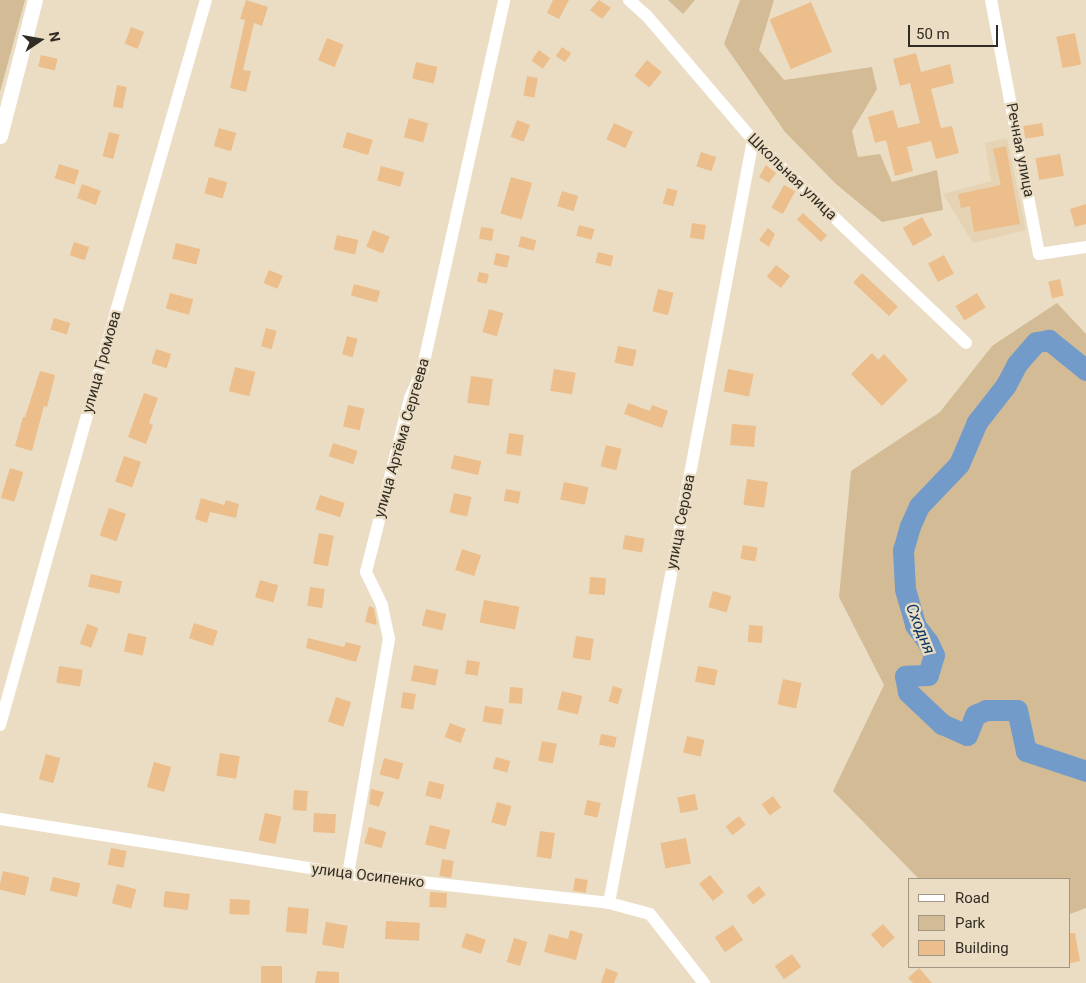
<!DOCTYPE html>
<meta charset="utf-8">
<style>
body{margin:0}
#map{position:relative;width:1086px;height:983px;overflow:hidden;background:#ebddc4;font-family:Roboto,sans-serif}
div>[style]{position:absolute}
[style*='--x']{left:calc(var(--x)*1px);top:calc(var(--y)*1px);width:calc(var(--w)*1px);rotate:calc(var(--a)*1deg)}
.built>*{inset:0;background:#e5d3b3}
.green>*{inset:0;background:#d3bc95}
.river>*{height:21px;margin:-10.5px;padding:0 10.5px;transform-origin:10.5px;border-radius:10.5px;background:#739bca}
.building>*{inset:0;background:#ebbe8c;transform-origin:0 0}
.minor>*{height:12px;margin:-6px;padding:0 6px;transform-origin:6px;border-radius:6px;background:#fff}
.tertiary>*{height:15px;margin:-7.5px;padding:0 7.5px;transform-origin:7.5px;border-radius:7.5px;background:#fff}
span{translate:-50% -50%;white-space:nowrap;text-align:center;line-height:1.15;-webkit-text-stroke:4.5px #ebddc4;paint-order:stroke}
.street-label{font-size:15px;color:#312c23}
.water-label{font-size:16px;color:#0b3763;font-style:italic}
.legend{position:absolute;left:908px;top:878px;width:162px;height:90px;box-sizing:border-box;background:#ebddc4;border:1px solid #a19684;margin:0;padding:6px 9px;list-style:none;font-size:15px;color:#312c23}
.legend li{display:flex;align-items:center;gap:10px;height:25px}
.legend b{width:25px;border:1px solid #a19684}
.north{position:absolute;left:15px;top:15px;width:50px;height:50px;-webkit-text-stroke:4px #ebddc4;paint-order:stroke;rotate:78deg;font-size:14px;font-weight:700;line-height:20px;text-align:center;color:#312c23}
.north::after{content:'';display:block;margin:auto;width:18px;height:22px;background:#312c23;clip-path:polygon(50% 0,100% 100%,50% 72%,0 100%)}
.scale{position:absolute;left:908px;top:25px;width:90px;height:22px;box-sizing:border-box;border:2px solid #312c23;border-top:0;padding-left:6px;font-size:15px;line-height:18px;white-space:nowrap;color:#312c23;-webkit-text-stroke:4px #ebddc4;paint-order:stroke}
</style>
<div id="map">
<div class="built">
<i style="clip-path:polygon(1007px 138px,1026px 230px,973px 243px,943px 194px,991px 181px,985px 143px)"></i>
</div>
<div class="green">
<i style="clip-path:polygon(0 0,25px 0,0 92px)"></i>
<i style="clip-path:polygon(668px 0,695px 0,683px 14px)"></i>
<i style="clip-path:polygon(740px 0,774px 0,759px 50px,784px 80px,872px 67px,877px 89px,852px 131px,858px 157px,880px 154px,892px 182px,937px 170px,943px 210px,882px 222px,836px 184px,785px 132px,724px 44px)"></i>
<i style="clip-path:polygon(1057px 303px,1086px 334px,1086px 908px,1070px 914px,1070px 879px,919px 879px,833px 791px,884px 685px,839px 597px,851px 471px,940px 412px,992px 346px)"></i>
</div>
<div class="river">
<i style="--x:1086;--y:370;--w:48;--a:-141"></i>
<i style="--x:1049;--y:340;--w:13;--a:171"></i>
<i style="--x:1036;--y:342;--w:29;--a:131"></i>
<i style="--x:1017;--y:364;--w:24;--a:118"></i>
<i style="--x:1006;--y:385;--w:47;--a:128.1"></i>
<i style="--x:977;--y:422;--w:46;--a:113.2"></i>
<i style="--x:959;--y:464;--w:58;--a:133.6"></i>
<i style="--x:919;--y:506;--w:22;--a:114"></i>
<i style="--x:910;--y:526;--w:25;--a:106"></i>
<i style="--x:903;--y:550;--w:39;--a:87"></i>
<i style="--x:905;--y:589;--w:37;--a:74"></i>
<i style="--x:915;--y:625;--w:21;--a:53"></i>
<i style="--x:928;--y:642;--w:14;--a:65"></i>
<i style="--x:934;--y:655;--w:21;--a:107"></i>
<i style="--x:928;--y:675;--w:23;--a:178"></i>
<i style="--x:905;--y:676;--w:16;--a:79"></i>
<i style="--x:908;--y:692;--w:47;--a:43.3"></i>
<i style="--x:942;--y:724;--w:27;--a:24"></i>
<i style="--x:967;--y:735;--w:22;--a:-68"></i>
<i style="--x:975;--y:715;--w:12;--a:-24"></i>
<i style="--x:986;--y:710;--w:31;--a:0"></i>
<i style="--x:1017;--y:710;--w:42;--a:77.6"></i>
<i style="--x:1026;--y:751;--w:63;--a:18.4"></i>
</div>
<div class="building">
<i style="clip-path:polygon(246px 0,268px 7px,262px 26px,254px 23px,243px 70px,251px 71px,246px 92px,230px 88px,245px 20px,240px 19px)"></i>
<i style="clip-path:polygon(553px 0,569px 0,559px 19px,547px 13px)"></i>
<i style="clip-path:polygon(599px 0,611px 8px,602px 19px,590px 10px)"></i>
<i style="left:811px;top:2px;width:54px;height:45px;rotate:67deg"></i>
<i style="left:131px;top:27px;width:14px;height:18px;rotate:21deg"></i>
<i style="left:1075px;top:33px;width:32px;height:19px;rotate:79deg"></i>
<i style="left:327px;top:38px;width:18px;height:24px;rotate:22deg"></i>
<i style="left:562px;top:47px;width:11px;height:11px;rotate:34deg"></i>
<i style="left:539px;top:50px;width:14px;height:13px;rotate:36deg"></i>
<i style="clip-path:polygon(916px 53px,921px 72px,950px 64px,954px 83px,931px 89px,941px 128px,952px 126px,959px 153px,936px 159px,931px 141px,907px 147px,913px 171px,895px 176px,886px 140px,875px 143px,868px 117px,893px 110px,898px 128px,920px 123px,910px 83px,900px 86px,893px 59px)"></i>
<i style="left:41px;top:55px;width:17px;height:12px;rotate:13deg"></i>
<i style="left:647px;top:60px;width:19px;height:20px;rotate:39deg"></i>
<i style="left:416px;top:62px;width:22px;height:17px;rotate:13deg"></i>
<i style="left:527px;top:76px;width:11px;height:20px;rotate:10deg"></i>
<i style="left:117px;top:85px;width:10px;height:22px;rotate:11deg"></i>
<i style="left:409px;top:118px;width:20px;height:20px;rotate:15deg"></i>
<i style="left:517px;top:120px;width:14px;height:18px;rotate:21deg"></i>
<i style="left:614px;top:123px;width:21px;height:18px;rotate:25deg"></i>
<i style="left:1042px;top:123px;width:13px;height:19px;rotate:81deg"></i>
<i style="left:219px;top:128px;width:18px;height:19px;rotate:16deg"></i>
<i style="left:109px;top:132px;width:11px;height:25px;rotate:15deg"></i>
<i style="left:347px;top:132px;width:27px;height:16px;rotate:17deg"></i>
<i style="clip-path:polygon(1006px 146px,1020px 224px,974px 232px,970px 206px,961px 208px,958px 194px,1001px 185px,993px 149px)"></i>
<i style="left:701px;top:152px;width:16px;height:15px;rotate:18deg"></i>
<i style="left:1060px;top:154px;width:22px;height:25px;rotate:80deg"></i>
<i style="left:59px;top:164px;width:21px;height:15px;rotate:17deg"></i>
<i style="clip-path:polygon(766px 165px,776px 173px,769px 183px,759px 177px)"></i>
<i style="left:381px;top:166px;width:24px;height:15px;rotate:15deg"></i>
<i style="left:209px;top:177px;width:19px;height:17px;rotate:16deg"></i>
<i style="left:511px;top:177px;width:22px;height:38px;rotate:16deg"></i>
<i style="left:82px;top:184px;width:20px;height:15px;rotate:20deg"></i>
<i style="left:784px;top:185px;width:13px;height:26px;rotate:29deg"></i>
<i style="left:667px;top:188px;width:11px;height:16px;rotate:15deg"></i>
<i style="left:562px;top:191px;width:17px;height:16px;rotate:17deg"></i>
<i style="clip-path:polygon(1086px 204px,1086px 224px,1075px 227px,1070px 209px)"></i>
<i style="left:803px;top:213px;width:33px;height:9px;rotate:43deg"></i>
<i style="left:922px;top:217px;width:21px;height:22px;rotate:61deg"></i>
<i style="left:692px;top:223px;width:14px;height:15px;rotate:8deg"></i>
<i style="left:579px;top:225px;width:16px;height:11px;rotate:15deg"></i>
<i style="left:481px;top:227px;width:13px;height:12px;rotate:9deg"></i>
<i style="clip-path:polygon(768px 228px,775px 234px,769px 247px,759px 240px)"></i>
<i style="left:373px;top:230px;width:18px;height:18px;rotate:22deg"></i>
<i style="left:337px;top:235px;width:22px;height:15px;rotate:13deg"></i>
<i style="left:521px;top:236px;width:16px;height:11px;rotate:15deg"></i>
<i style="left:74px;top:242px;width:16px;height:14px;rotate:18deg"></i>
<i style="left:176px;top:243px;width:25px;height:16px;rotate:14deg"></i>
<i style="left:598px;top:252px;width:16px;height:11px;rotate:14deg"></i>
<i style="left:496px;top:253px;width:14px;height:12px;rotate:12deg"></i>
<i style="left:944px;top:255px;width:21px;height:18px;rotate:62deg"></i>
<i style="left:776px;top:265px;width:18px;height:15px;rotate:38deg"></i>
<i style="left:269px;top:270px;width:15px;height:14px;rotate:23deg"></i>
<i style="left:479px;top:272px;width:10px;height:10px;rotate:11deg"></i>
<i style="left:862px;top:273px;width:49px;height:13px;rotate:43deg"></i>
<i style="left:1060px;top:279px;width:17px;height:12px;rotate:77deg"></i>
<i style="left:354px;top:284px;width:27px;height:12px;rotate:15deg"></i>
<i style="left:658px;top:289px;width:16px;height:23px;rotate:14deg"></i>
<i style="left:170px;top:293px;width:24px;height:16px;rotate:15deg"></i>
<i style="left:977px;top:293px;width:17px;height:25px;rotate:59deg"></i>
<i style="left:489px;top:309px;width:15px;height:24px;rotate:16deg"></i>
<i style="left:54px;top:318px;width:17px;height:12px;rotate:17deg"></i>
<i style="left:266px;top:328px;width:11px;height:19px;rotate:15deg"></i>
<i style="left:347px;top:336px;width:11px;height:19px;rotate:15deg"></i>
<i style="left:618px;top:346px;width:19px;height:17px;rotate:12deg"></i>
<i style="left:156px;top:349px;width:16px;height:15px;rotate:18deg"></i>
<i style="clip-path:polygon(872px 353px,878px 360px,884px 354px,908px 380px,882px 406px,851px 374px)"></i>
<i style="left:235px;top:367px;width:21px;height:25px;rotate:14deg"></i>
<i style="left:554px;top:369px;width:22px;height:22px;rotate:10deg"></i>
<i style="left:728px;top:369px;width:26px;height:23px;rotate:11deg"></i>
<i style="clip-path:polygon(40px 371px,55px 375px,47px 407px,44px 406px,32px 451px,15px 446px,23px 417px,25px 417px)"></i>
<i style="left:471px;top:376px;width:22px;height:27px;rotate:8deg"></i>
<i style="clip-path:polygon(144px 393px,158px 398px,149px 423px,153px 425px,146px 444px,128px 437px)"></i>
<i style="clip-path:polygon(628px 403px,650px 411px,652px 405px,668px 411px,662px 428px,624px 414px)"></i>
<i style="left:348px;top:405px;width:17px;height:22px;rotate:13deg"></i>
<i style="left:732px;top:424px;width:24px;height:21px;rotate:5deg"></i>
<i style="left:509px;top:433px;width:15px;height:21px;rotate:8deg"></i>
<i style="left:333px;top:443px;width:26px;height:14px;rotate:18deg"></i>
<i style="left:606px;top:445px;width:16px;height:22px;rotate:14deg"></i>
<i style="left:454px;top:455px;width:28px;height:14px;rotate:13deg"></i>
<i style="left:124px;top:456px;width:18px;height:27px;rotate:19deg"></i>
<i style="left:10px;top:468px;width:14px;height:31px;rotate:17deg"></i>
<i style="left:747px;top:479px;width:21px;height:26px;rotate:8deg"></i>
<i style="left:564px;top:482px;width:25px;height:18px;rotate:12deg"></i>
<i style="left:506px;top:489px;width:15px;height:12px;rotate:11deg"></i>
<i style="left:454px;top:493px;width:18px;height:20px;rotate:13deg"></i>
<i style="left:320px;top:495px;width:26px;height:15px;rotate:18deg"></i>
<i style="clip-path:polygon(201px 498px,224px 505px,226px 500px,239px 504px,236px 518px,210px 512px,207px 523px,195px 519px)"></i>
<i style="left:109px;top:508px;width:18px;height:29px;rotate:19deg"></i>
<i style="left:319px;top:533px;width:15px;height:31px;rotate:11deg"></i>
<i style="left:625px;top:535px;width:20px;height:14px;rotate:11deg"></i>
<i style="left:743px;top:545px;width:15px;height:14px;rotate:11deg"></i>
<i style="left:462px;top:549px;width:20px;height:22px;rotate:18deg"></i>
<i style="left:91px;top:574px;width:32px;height:13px;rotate:13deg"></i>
<i style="left:590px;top:577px;width:16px;height:17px;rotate:4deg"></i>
<i style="left:260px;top:580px;width:19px;height:18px;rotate:16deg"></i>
<i style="left:310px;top:587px;width:15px;height:19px;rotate:8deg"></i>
<i style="left:713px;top:591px;width:19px;height:17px;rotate:16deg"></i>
<i style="left:484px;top:600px;width:36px;height:23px;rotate:11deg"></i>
<i style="clip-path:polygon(369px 606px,374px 608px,377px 625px,365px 622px)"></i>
<i style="left:426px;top:609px;width:21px;height:17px;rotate:14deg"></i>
<i style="left:194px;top:623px;width:25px;height:16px;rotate:18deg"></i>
<i style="left:87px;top:624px;width:12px;height:21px;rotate:20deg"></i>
<i style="left:749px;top:625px;width:14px;height:17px;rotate:4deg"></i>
<i style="left:128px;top:633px;width:19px;height:19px;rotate:12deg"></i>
<i style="left:576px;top:636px;width:18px;height:22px;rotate:9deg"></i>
<i style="clip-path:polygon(308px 638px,344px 647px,346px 642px,361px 646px,356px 662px,306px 648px)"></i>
<i style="left:467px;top:660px;width:13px;height:14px;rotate:9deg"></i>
<i style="left:414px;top:665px;width:25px;height:16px;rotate:11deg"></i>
<i style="left:59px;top:666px;width:24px;height:17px;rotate:9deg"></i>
<i style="left:698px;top:666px;width:20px;height:16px;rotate:11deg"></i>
<i style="left:783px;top:679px;width:19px;height:26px;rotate:12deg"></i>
<i style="left:613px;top:686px;width:10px;height:16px;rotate:17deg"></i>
<i style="left:510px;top:687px;width:13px;height:16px;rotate:4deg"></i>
<i style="left:562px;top:691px;width:21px;height:19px;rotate:14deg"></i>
<i style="left:403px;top:692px;width:13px;height:16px;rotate:9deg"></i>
<i style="left:336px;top:697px;width:16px;height:26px;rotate:18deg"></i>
<i style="left:485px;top:706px;width:19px;height:16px;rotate:9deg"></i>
<i style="left:450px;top:723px;width:17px;height:15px;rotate:21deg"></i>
<i style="left:601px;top:734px;width:16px;height:11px;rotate:11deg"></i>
<i style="left:687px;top:736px;width:18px;height:17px;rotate:13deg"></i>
<i style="left:542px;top:741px;width:15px;height:20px;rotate:11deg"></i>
<i style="left:220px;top:753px;width:20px;height:23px;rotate:9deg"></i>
<i style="left:46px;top:754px;width:15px;height:26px;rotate:16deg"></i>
<i style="left:496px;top:757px;width:15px;height:12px;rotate:16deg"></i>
<i style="left:384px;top:758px;width:20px;height:17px;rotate:15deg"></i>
<i style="left:154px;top:762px;width:18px;height:26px;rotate:16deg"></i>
<i style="left:429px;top:781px;width:16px;height:15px;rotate:14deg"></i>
<i style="clip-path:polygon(371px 789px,384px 792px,379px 807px,369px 804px)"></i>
<i style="left:294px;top:790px;width:14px;height:20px;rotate:4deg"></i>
<i style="left:695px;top:794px;width:16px;height:18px;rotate:79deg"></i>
<i style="left:773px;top:796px;width:14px;height:14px;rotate:54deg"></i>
<i style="left:587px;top:800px;width:14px;height:15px;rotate:12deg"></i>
<i style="left:497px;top:802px;width:15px;height:21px;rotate:16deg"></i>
<i style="left:265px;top:813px;width:17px;height:28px;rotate:13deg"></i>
<i style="left:314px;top:813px;width:22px;height:19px;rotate:3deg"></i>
<i style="left:739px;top:816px;width:11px;height:17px;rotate:52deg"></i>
<i style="left:430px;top:825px;width:21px;height:20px;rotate:14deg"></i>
<i style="left:369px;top:827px;width:18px;height:17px;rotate:16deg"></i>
<i style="left:540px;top:831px;width:15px;height:26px;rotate:8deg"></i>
<i style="left:686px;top:838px;width:26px;height:26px;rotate:79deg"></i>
<i style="left:111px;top:848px;width:16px;height:17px;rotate:11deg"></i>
<i style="left:442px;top:859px;width:12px;height:17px;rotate:9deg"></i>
<i style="left:3px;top:871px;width:27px;height:19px;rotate:13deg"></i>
<i style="left:710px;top:875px;width:22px;height:14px;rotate:51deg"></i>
<i style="left:53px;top:877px;width:28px;height:14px;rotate:13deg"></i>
<i style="left:575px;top:878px;width:13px;height:13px;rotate:9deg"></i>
<i style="left:117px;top:884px;width:20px;height:20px;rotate:15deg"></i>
<i style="left:759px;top:886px;width:11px;height:16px;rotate:52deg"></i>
<i style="left:165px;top:891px;width:25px;height:16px;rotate:7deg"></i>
<i style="left:430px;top:892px;width:17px;height:15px;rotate:3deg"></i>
<i style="left:230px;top:899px;width:20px;height:15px;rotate:3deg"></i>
<i style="left:288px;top:907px;width:21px;height:25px;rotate:5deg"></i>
<i style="left:386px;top:921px;width:34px;height:18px;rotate:3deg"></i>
<i style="left:326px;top:922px;width:22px;height:23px;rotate:10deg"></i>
<i style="left:883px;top:924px;width:18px;height:16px;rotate:49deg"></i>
<i style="left:733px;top:925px;width:18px;height:22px;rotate:56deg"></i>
<i style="clip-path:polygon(570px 930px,583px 934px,576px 960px,544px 952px,549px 934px,568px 939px)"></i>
<i style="left:466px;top:933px;width:21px;height:15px;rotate:19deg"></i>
<i style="clip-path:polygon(1070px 933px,1075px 933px,1080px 961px,1070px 963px)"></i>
<i style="left:514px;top:938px;width:14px;height:25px;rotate:17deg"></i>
<i style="left:792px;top:954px;width:16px;height:21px;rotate:55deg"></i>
<i style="left:261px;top:966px;width:21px;height:17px"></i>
<i style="clip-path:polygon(606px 968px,618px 973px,614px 983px,601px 983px)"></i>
<i style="clip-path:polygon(919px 968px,932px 983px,913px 983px,908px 978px)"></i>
<i style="clip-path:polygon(317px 971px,339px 972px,339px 983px,315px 983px)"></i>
</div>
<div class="minor">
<i style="--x:629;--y:0;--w:24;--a:42"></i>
<i style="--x:647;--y:16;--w:163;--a:49.5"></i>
<i style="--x:753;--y:140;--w:294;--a:43.6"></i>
<i style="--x:991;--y:0;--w:258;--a:79.3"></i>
<i style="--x:1039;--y:254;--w:48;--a:-8.5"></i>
<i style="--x:0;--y:725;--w:426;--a:-74.3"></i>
<i style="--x:115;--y:315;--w:328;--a:-73.9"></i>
<i style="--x:0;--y:819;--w:352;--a:9"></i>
<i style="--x:348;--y:874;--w:263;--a:6.3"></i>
<i style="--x:609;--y:903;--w:42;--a:15"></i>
<i style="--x:650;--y:914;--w:88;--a:52"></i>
<i style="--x:348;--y:874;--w:239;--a:-80.1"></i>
<i style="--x:389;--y:639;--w:35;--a:-102"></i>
<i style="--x:382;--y:605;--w:37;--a:-116"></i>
<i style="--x:366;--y:572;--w:179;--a:-75.8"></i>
<i style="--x:410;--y:398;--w:30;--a:-66"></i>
<i style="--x:422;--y:371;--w:380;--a:-77.5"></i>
<i style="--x:609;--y:903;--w:776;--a:-79.31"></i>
</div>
<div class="tertiary">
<i style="--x:0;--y:136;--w:140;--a:-75.6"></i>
</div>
<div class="street-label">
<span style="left:1020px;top:150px;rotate:79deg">Речная улица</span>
<span style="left:792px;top:177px;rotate:44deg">Школьная улица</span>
<span style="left:102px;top:362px;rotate:-74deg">улица Громова</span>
<span style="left:402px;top:438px;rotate:-74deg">улица Артёма Сергеева</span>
<span style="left:681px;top:522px;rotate:-79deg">улица Серова</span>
<span style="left:368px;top:876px;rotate:7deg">улица Осипенко</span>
</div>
<div class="water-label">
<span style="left:920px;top:629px;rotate:68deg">Сходня</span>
</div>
<ul class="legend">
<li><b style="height:6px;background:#fff"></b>Road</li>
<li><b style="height:14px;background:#d3bc95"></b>Park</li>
<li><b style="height:14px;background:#ebbe8c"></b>Building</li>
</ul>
<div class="north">N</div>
<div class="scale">50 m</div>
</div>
